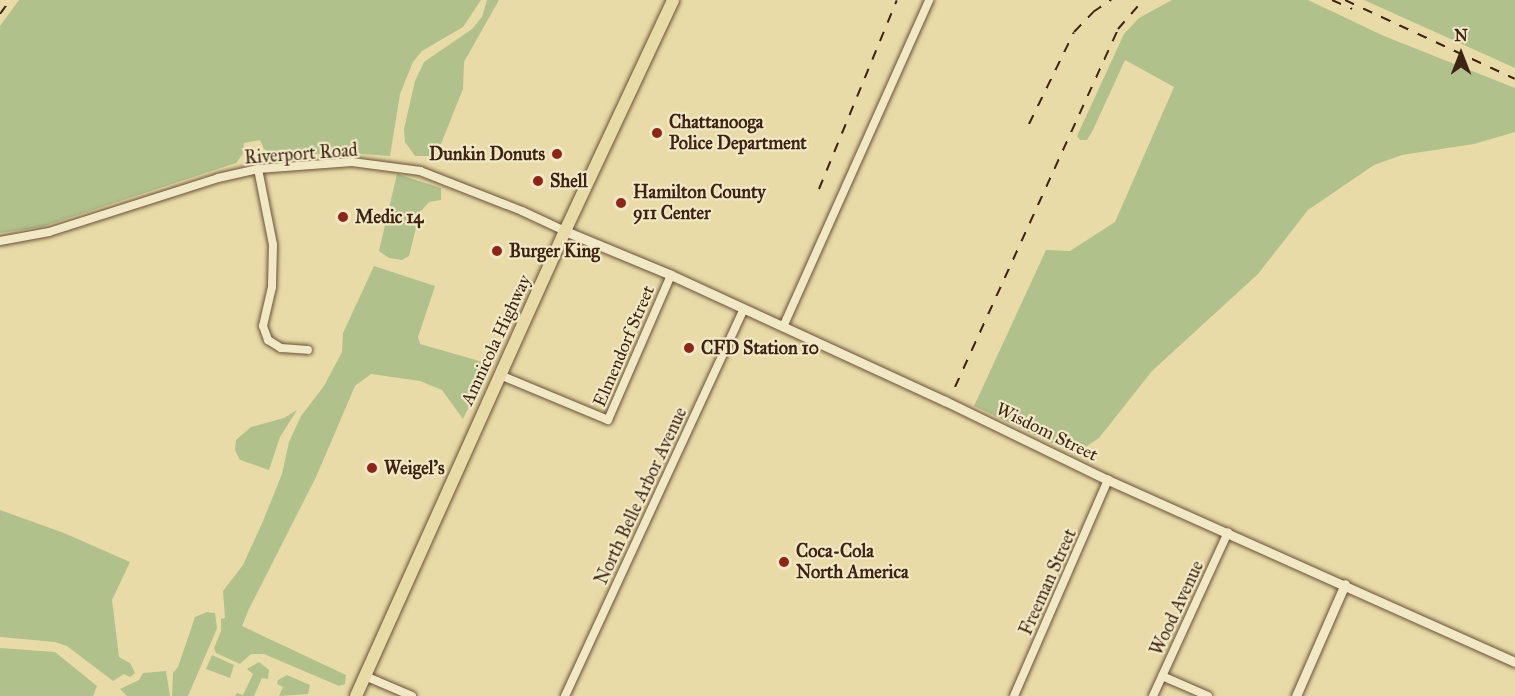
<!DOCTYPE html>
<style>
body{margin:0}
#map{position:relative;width:1515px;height:696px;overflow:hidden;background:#e9dba7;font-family:"IM FELL Great Primer",serif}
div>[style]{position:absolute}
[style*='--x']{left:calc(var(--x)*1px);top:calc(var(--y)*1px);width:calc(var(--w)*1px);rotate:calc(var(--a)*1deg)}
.green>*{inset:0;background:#b1c18c}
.roads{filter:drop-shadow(0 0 2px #695138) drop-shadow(0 0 2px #695138)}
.minor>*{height:8px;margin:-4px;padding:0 4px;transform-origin:4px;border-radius:4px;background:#f1e8c6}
.tertiary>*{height:9px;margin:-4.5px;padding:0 4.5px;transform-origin:4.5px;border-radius:4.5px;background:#f1e8c6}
.primary>*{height:12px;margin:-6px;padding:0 6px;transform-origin:6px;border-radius:6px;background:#e9dba7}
.rail>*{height:2px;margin-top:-1px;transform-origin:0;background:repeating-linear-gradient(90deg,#3e2313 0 10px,transparent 0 20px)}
.dots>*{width:16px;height:16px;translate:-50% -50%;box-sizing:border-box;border:3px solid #f1e8c6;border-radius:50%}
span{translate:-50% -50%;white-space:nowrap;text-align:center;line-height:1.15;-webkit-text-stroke:4.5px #f1e8c6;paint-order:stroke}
.poi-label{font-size:18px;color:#3e2313;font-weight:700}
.left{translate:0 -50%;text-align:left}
.right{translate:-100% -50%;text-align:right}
.street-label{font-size:18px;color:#3e2313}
.north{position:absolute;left:1431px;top:24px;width:60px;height:60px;-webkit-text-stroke:4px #f1e8c6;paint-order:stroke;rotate:0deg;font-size:16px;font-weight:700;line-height:24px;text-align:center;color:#3e2313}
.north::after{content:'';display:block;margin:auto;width:21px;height:27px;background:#3e2313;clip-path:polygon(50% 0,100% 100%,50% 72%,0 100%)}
</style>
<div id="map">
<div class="green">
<i style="clip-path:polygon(19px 0,481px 0,463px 27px,422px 51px,413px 62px,400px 94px,390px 156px,350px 153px,274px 155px,264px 149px,260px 140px,244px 143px,243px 154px,236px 163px,41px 227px,0 233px,0 26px)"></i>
<i style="clip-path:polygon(487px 0,499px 0,464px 62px,463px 89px,439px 149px,429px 156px,415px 156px,405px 142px,404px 129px,415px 81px,424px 62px,472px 29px,482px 17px)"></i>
<i style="clip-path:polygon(1172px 0,1308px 0,1384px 36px,1515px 88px,1515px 132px,1474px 144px,1402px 155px,1374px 165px,1308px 210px,1258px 274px,1152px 371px,1099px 438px,1084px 448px,1058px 446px,974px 406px,1046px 250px,1070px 251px,1115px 222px,1174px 87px,1125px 60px,1093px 130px,1087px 140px,1080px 140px,1077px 136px,1124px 34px,1139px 18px)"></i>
<i style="clip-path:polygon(1364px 0,1515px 0,1515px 68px)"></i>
<i style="clip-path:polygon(397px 174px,441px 188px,441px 200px,429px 202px,420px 212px,409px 256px,402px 260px,389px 258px,379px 251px)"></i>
<i style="clip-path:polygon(374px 266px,435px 286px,418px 337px,420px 344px,490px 364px,463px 419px,442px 390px,420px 381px,371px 374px,355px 386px,316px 477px,249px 609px,242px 626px,346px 675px,345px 684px,339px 686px,264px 654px,251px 654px,240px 664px,216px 653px,214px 648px,221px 631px,221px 619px,225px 618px,223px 591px,243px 565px,263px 521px,282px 474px,289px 442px,301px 416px,324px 386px,342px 352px,343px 333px)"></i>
<i style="clip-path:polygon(297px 410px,280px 437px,269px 470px,240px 460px,235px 450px,236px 440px,251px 427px,284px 418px)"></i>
<i style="clip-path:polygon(0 510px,64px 533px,130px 562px,112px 600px,119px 657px,130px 663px,135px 673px,130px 677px,124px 674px,113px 681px,67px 646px,55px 642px,0 637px)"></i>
<i style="clip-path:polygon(207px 612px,215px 613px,217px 628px,213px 638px,188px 696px,172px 696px,173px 673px,178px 667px,195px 617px)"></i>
<i style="clip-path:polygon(0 648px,55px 652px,97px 686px,93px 696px,0 696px)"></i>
<i style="clip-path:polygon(212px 655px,234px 665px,230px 678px,206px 669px)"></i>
<i style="clip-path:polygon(259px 662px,269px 670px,268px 679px,262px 678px,254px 696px,235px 696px,237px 693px,243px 695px,253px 674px,247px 669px)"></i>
<i style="clip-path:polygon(166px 671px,170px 696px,127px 696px,120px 689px,139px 680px,143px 673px)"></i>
<i style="clip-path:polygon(287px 675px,310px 685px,308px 694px,279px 696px,283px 687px,277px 684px,278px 680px)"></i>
</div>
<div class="roads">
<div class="minor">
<i style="--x:258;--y:169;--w:77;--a:78.8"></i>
<i style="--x:273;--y:245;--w:42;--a:91.4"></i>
<i style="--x:272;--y:287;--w:40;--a:103"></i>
<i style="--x:263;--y:326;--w:15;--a:70"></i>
<i style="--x:268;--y:340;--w:15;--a:32"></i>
<i style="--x:281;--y:348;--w:27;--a:4"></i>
<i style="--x:0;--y:241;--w:50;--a:-10.4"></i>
<i style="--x:49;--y:232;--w:177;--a:-17.7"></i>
<i style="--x:218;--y:178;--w:41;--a:-12.7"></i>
<i style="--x:258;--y:169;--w:94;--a:-4.3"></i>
<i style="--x:352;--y:162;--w:69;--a:7.5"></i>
<i style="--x:420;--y:171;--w:110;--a:21.4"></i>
<i style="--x:522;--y:211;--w:47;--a:24.9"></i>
<i style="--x:783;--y:327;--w:358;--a:-65.9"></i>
<i style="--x:500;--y:375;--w:117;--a:22.6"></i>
<i style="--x:608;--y:420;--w:158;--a:-66.5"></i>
<i style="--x:365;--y:676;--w:51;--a:23.1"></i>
<i style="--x:1162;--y:676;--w:50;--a:23.5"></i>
<i style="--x:565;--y:696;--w:426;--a:-65.2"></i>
<i style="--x:1014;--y:696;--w:236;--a:-66.5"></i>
<i style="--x:1153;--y:696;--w:180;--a:-65.4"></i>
</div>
<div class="tertiary">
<i style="--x:565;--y:231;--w:115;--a:22.5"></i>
<i style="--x:671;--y:275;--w:302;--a:24.7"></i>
<i style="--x:945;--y:401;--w:181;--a:25.9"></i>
<i style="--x:1108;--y:480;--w:446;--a:24.1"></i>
<i style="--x:1296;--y:696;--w:122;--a:-66.4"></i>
</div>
<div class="primary">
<i style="--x:356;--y:696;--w:510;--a:-65.8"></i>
<i style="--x:565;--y:231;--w:255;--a:-64.9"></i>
</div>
</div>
<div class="rail">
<i style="--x:1332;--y:0;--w:22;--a:24"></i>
<i style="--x:1345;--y:0;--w:187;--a:24.9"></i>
<i style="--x:0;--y:14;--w:17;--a:-54"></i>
<i style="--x:1029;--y:124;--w:102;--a:-63.9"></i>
<i style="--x:1074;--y:32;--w:28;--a:-46"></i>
<i style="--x:1093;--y:12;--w:22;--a:-34"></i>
<i style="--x:819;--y:189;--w:204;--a:-67.6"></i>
<i style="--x:955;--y:387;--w:393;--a:-65.5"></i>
<i style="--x:1118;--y:29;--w:38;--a:-49"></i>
</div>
<div class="dots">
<i style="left:657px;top:133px;background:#8f2418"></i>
<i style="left:557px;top:154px;background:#8f2418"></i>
<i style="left:538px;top:181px;background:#8f2418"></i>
<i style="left:621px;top:203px;background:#8f2418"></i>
<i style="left:343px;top:217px;background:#8f2418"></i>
<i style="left:497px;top:251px;background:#8f2418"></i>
<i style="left:689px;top:348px;background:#8f2418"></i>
<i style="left:372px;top:468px;background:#8f2418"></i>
<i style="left:784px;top:562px;background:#8f2418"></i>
</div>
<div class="poi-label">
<span class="left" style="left:669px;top:133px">Chattanooga<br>Police Department</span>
<span class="right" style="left:545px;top:154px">Dunkin Donuts</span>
<span class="left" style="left:550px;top:181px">Shell</span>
<span class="left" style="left:633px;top:203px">Hamilton County<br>911 Center</span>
<span class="left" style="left:355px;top:217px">Medic 14</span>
<span class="left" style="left:509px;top:251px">Burger King</span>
<span class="left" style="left:701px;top:348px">CFD Station 10</span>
<span class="left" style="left:384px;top:468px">Weigel's</span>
<span class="left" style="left:796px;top:562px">Coca-Cola<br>North America</span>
</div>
<div class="street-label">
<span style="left:301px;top:154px;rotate:-4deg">Riverport Road</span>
<span style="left:496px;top:340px;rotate:-65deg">Amnicola Highway</span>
<span style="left:624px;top:346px;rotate:-67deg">Elmendorf Street</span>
<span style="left:1047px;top:432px;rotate:26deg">Wisdom Street</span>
<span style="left:641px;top:496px;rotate:-65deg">North Belle Arbor Avenue</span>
<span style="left:1048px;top:582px;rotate:-66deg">Freeman Street</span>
<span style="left:1177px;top:608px;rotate:-65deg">Wood Avenue</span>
</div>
<div class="north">N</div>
</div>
